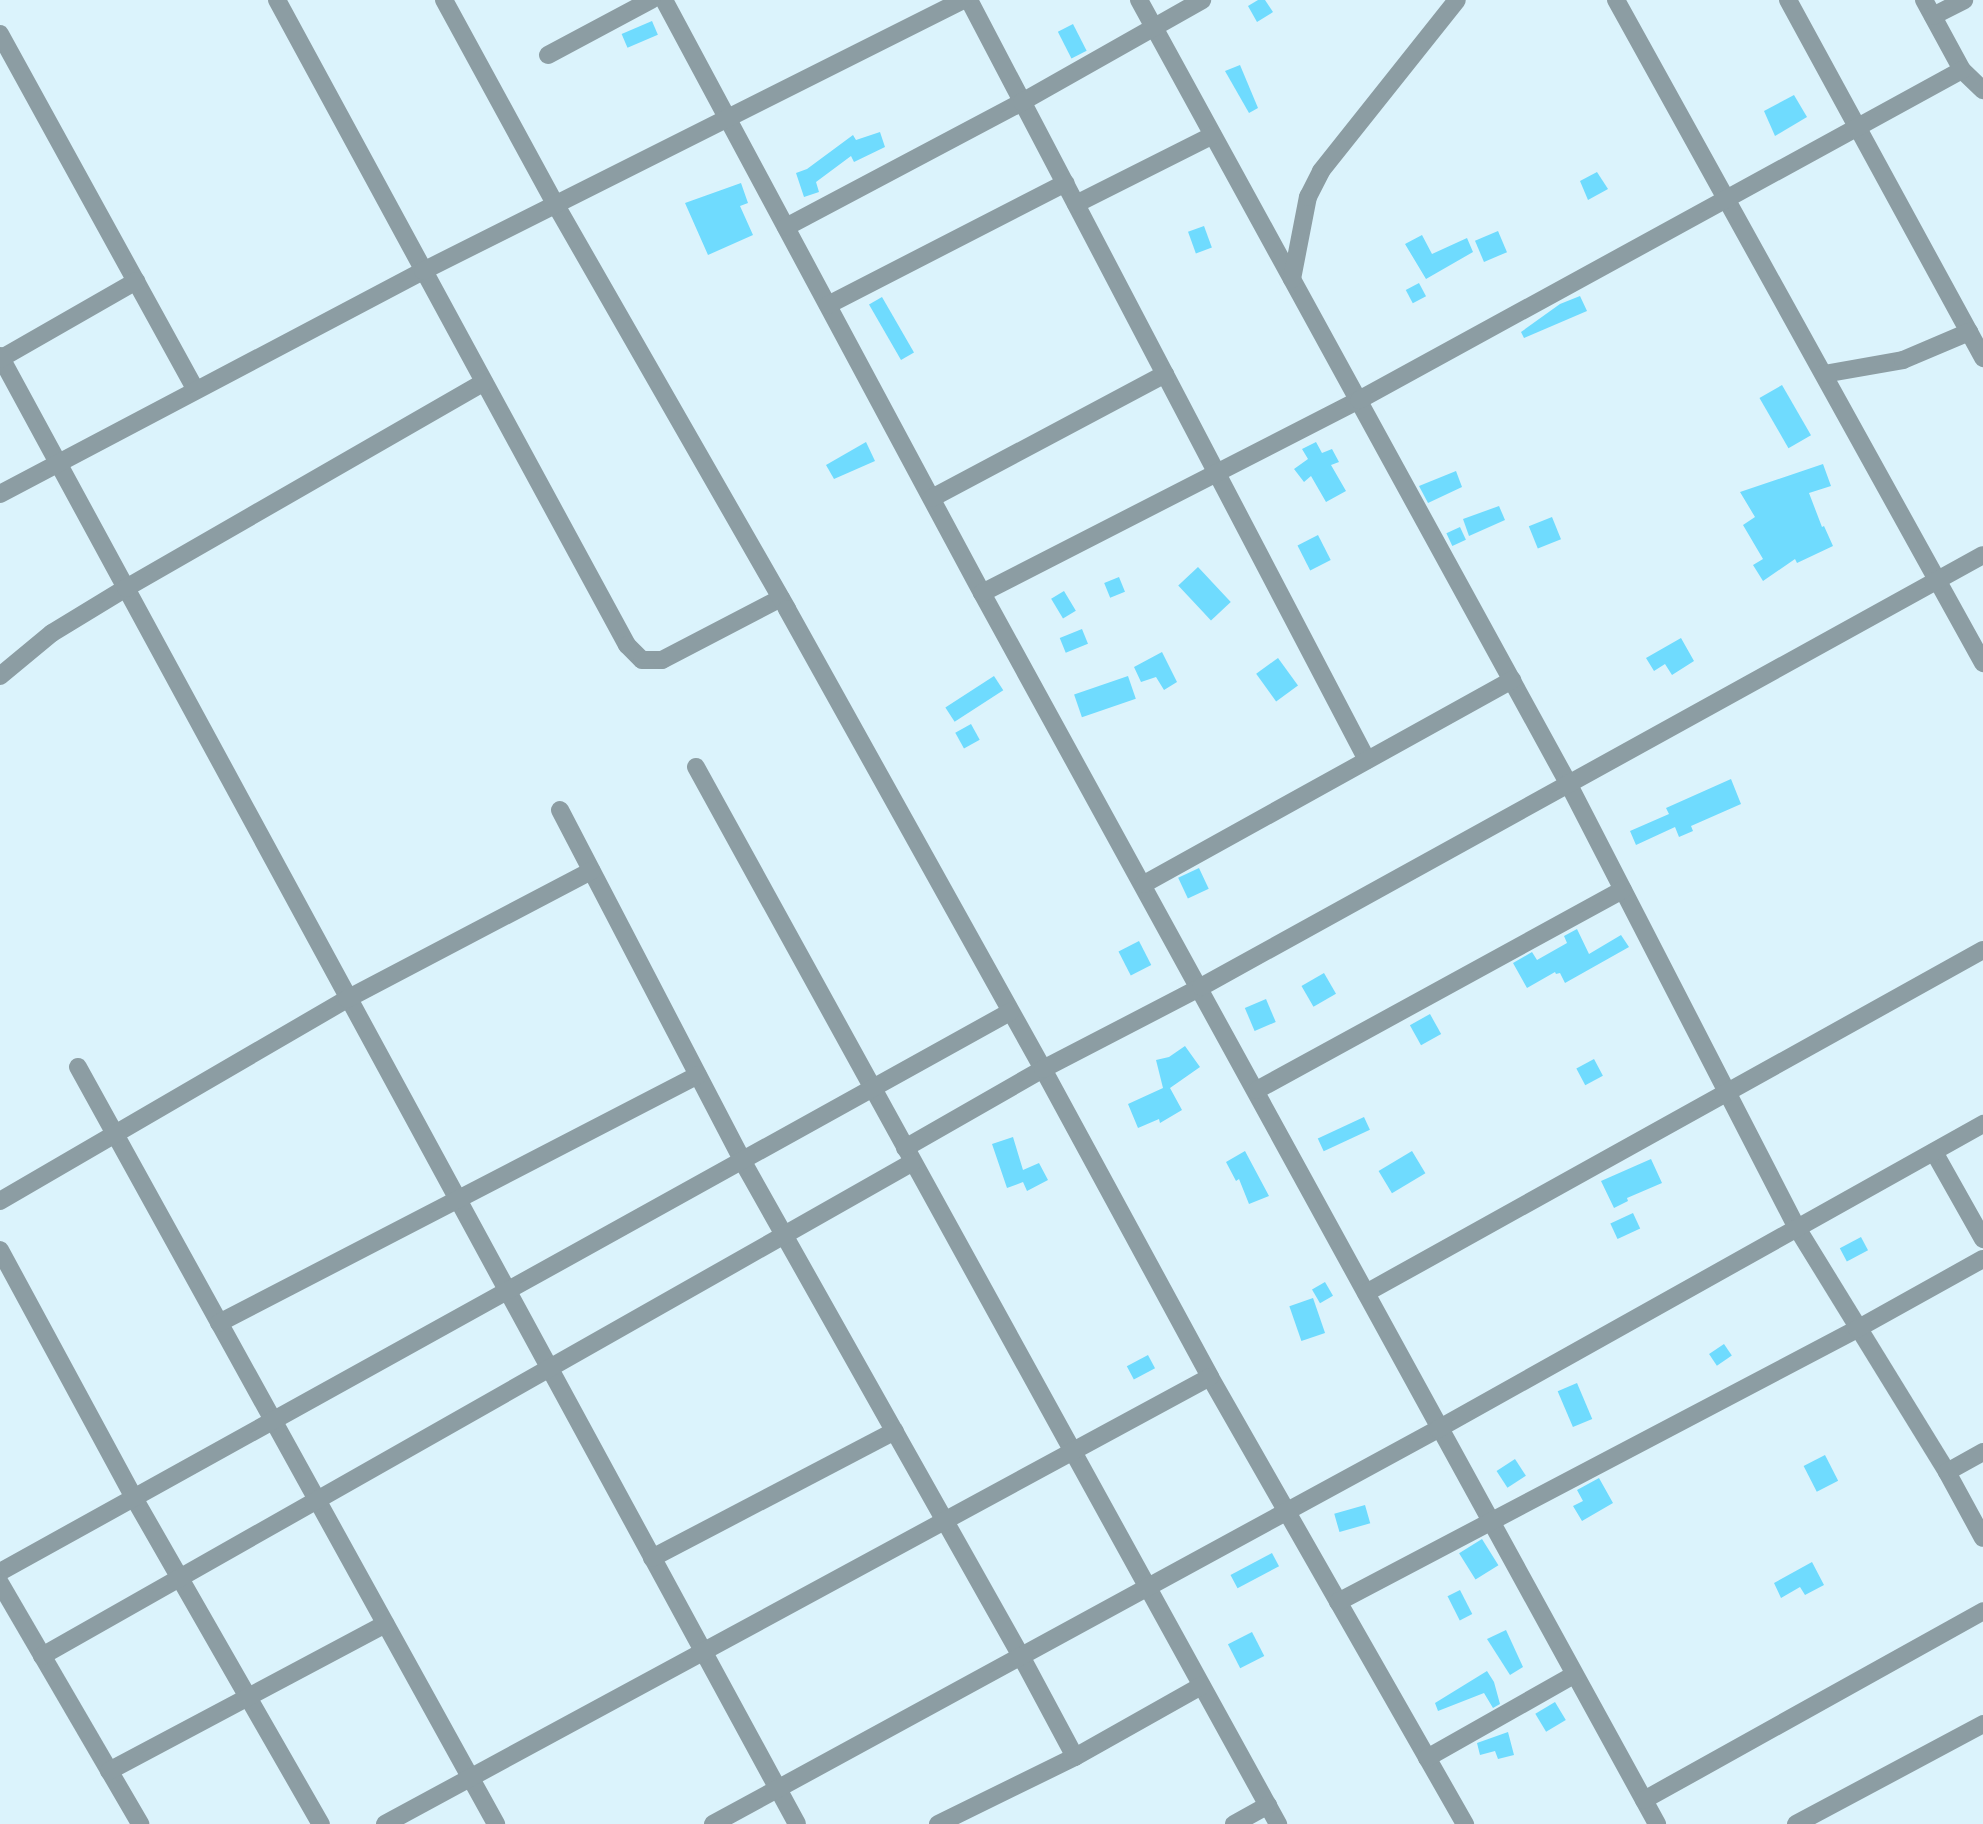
<!DOCTYPE html>
<style>
body{margin:0}
#map{position:relative;width:1983px;height:1824px;overflow:hidden;background:#dbf3fc;font-family:"DM Sans",sans-serif}
div>[style]{position:absolute}
[style*='--x']{left:calc(var(--x)*1px);top:calc(var(--y)*1px);width:calc(var(--w)*1px);rotate:calc(var(--a)*1deg)}
.building>*{inset:0;background:#6fdbfe;transform-origin:0 0}
.minor>*{height:18px;margin:-9px;padding:0 9px;transform-origin:9px;border-radius:9px;background:#8c9da3}
span{translate:-50% -50%;white-space:nowrap;text-align:center;line-height:1.15;-webkit-text-stroke:7px #dbf3fc;paint-order:stroke}
</style>
<div id="map">
<div class="building">
<i style="clip-path:polygon(1258px 0,1265px 0,1273px 12px,1257px 22px,1248px 6px)"></i>
<i style="left:652px;top:21px;width:15px;height:33px;rotate:67deg"></i>
<i style="left:1073px;top:24px;width:30px;height:17px;rotate:63deg"></i>
<i style="clip-path:polygon(1240px 65px,1258px 108px,1249px 113px,1225px 71px)"></i>
<i style="clip-path:polygon(1794px 95px,1807px 117px,1775px 136px,1764px 111px)"></i>
<i style="clip-path:polygon(880px 132px,885px 147px,854px 162px,851px 156px,816px 182px,819px 192px,804px 197px,796px 173px,807px 169px,853px 135px,856px 140px)"></i>
<i style="clip-path:polygon(1597px 172px,1608px 189px,1588px 200px,1580px 181px)"></i>
<i style="clip-path:polygon(741px 183px,748px 203px,740px 206px,753px 235px,708px 255px,685px 203px)"></i>
<i style="left:1204px;top:226px;width:23px;height:17px;rotate:70deg"></i>
<i style="left:1498px;top:231px;width:23px;height:25px;rotate:67deg"></i>
<i style="clip-path:polygon(1422px 235px,1432px 254px,1467px 238px,1473px 252px,1426px 279px,1405px 244px)"></i>
<i style="left:1419px;top:283px;width:15px;height:15px;rotate:62deg"></i>
<i style="clip-path:polygon(1580px 296px,1587px 311px,1524px 338px,1521px 332px,1560px 304px)"></i>
<i style="left:882px;top:297px;width:64px;height:15px;rotate:60deg"></i>
<i style="left:1782px;top:385px;width:58px;height:26px;rotate:60deg"></i>
<i style="clip-path:polygon(866px 442px,875px 461px,834px 479px,826px 465px)"></i>
<i style="clip-path:polygon(1316px 442px,1322px 453px,1332px 449px,1339px 462px,1331px 465px,1346px 491px,1326px 502px,1311px 476px,1304px 482px,1294px 469px,1308px 459px,1302px 449px)"></i>
<i style="clip-path:polygon(1823px 464px,1831px 486px,1809px 493px,1822px 527px,1824px 526px,1833px 546px,1797px 563px,1795px 559px,1763px 581px,1753px 565px,1763px 559px,1743px 525px,1755px 517px,1740px 492px)"></i>
<i style="clip-path:polygon(1456px 471px,1462px 487px,1428px 503px,1419px 486px)"></i>
<i style="clip-path:polygon(1499px 506px,1505px 520px,1469px 536px,1463px 519px)"></i>
<i style="left:1552px;top:517px;width:24px;height:25px;rotate:68deg"></i>
<i style="left:1460px;top:527px;width:14px;height:15px;rotate:65deg"></i>
<i style="left:1318px;top:535px;width:28px;height:23px;rotate:63deg"></i>
<i style="left:1198px;top:567px;width:48px;height:27px;rotate:47deg"></i>
<i style="left:1119px;top:577px;width:16px;height:16px;rotate:68deg"></i>
<i style="left:1064px;top:591px;width:23px;height:15px;rotate:59deg"></i>
<i style="left:1082px;top:629px;width:16px;height:24px;rotate:68deg"></i>
<i style="clip-path:polygon(1681px 638px,1694px 661px,1672px 675px,1665px 664px,1654px 671px,1646px 658px)"></i>
<i style="clip-path:polygon(1162px 652px,1177px 682px,1164px 690px,1156px 677px,1141px 682px,1134px 667px)"></i>
<i style="left:1278px;top:658px;width:34px;height:27px;rotate:54deg"></i>
<i style="left:994px;top:676px;width:17px;height:58px;rotate:57deg"></i>
<i style="left:1128px;top:676px;width:24px;height:57px;rotate:71deg"></i>
<i style="left:971px;top:724px;width:18px;height:18px;rotate:61deg"></i>
<i style="clip-path:polygon(1731px 779px,1741px 804px,1691px 826px,1693px 831px,1679px 837px,1675px 827px,1636px 845px,1630px 831px,1669px 814px,1666px 808px)"></i>
<i style="left:1199px;top:868px;width:23px;height:23px;rotate:65deg"></i>
<i style="clip-path:polygon(1577px 929px,1589px 954px,1621px 935px,1629px 947px,1565px 983px,1560px 973px,1556px 974px,1555px 972px,1527px 988px,1513px 963px,1532px 952px,1537px 960px,1567px 943px,1564px 936px)"></i>
<i style="left:1139px;top:941px;width:27px;height:23px;rotate:63deg"></i>
<i style="left:1324px;top:973px;width:24px;height:26px;rotate:60deg"></i>
<i style="left:1266px;top:999px;width:25px;height:23px;rotate:67deg"></i>
<i style="left:1430px;top:1014px;width:23px;height:23px;rotate:61deg"></i>
<i style="clip-path:polygon(1185px 1046px,1200px 1067px,1170px 1088px,1182px 1110px,1160px 1123px,1159px 1119px,1138px 1128px,1128px 1104px,1163px 1088px,1156px 1060px,1169px 1057px)"></i>
<i style="left:1594px;top:1059px;width:19px;height:20px;rotate:62deg"></i>
<i style="left:1364px;top:1117px;width:14px;height:51px;rotate:65deg"></i>
<i style="clip-path:polygon(1013px 1137px,1023px 1170px,1039px 1163px,1048px 1180px,1027px 1191px,1023px 1182px,1007px 1188px,992px 1144px)"></i>
<i style="clip-path:polygon(1245px 1151px,1269px 1196px,1249px 1204px,1239px 1179px,1236px 1181px,1226px 1162px)"></i>
<i style="left:1412px;top:1151px;width:26px;height:39px;rotate:59deg"></i>
<i style="clip-path:polygon(1651px 1159px,1662px 1183px,1627px 1198px,1628px 1201px,1614px 1208px,1601px 1181px)"></i>
<i style="left:1633px;top:1213px;width:17px;height:25px;rotate:65deg"></i>
<i style="left:1861px;top:1237px;width:15px;height:24px;rotate:62deg"></i>
<i style="left:1325px;top:1282px;width:16px;height:15px;rotate:60deg"></i>
<i style="left:1313px;top:1298px;width:37px;height:25px;rotate:71deg"></i>
<i style="left:1724px;top:1344px;width:14px;height:18px;rotate:56deg"></i>
<i style="left:1148px;top:1355px;width:15px;height:24px;rotate:62deg"></i>
<i style="left:1577px;top:1383px;width:39px;height:21px;rotate:67deg"></i>
<i style="left:1825px;top:1455px;width:29px;height:24px;rotate:63deg"></i>
<i style="left:1515px;top:1459px;width:20px;height:22px;rotate:57deg"></i>
<i style="clip-path:polygon(1599px 1478px,1613px 1503px,1582px 1521px,1573px 1506px,1583px 1501px,1577px 1490px)"></i>
<i style="left:1365px;top:1505px;width:19px;height:32px;rotate:74deg"></i>
<i style="left:1482px;top:1539px;width:31px;height:27px;rotate:58deg"></i>
<i style="left:1272px;top:1553px;width:15px;height:47px;rotate:62deg"></i>
<i style="clip-path:polygon(1812px 1562px,1824px 1585px,1805px 1595px,1800px 1587px,1781px 1598px,1774px 1583px)"></i>
<i style="left:1460px;top:1590px;width:27px;height:14px;rotate:63deg"></i>
<i style="clip-path:polygon(1506px 1630px,1523px 1667px,1510px 1675px,1487px 1639px)"></i>
<i style="left:1252px;top:1632px;width:27px;height:27px;rotate:63deg"></i>
<i style="clip-path:polygon(1487px 1671px,1494px 1682px,1500px 1704px,1493px 1708px,1484px 1693px,1438px 1711px,1435px 1703px)"></i>
<i style="left:1555px;top:1702px;width:21px;height:23px;rotate:59deg"></i>
<i style="clip-path:polygon(1508px 1732px,1514px 1755px,1498px 1759px,1495px 1751px,1480px 1755px,1477px 1743px)"></i>
</div>
<div class="minor">
<i style="--x:277;--y:0;--w:734;--a:61.51"></i>
<i style="--x:627;--y:645;--w:21;--a:45"></i>
<i style="--x:642;--y:660;--w:20;--a:0"></i>
<i style="--x:662;--y:660;--w:134;--a:-27.5"></i>
<i style="--x:444;--y:0;--w:236;--a:61.4"></i>
<i style="--x:557;--y:207;--w:463;--a:60.2"></i>
<i style="--x:787;--y:609;--w:526;--a:60.9"></i>
<i style="--x:1043;--y:1069;--w:350;--a:61.5"></i>
<i style="--x:1210;--y:1377;--w:515;--a:60.3"></i>
<i style="--x:664;--y:0;--w:673;--a:61.8"></i>
<i style="--x:982;--y:593;--w:1404;--a:61.26"></i>
<i style="--x:969;--y:0;--w:858;--a:62.36"></i>
<i style="--x:1139;--y:0;--w:893;--a:61.28"></i>
<i style="--x:1568;--y:783;--w:500;--a:62.77"></i>
<i style="--x:1797;--y:1228;--w:286;--a:58.4"></i>
<i style="--x:1947;--y:1472;--w:75;--a:61.4"></i>
<i style="--x:1616;--y:0;--w:758;--a:61.03"></i>
<i style="--x:1788;--y:0;--w:408;--a:61.4"></i>
<i style="--x:1924;--y:0;--w:80;--a:61.5"></i>
<i style="--x:1962;--y:70;--w:29;--a:44"></i>
<i style="--x:1933;--y:16;--w:35;--a:-27"></i>
<i style="--x:0;--y:34;--w:406;--a:61.2"></i>
<i style="--x:548;--y:55;--w:117;--a:-28.1"></i>
<i style="--x:1076;--y:204;--w:153;--a:-26.7"></i>
<i style="--x:786;--y:227;--w:267;--a:-27.9"></i>
<i style="--x:1022;--y:102;--w:207;--a:-29.5"></i>
<i style="--x:1292;--y:279;--w:84;--a:-79"></i>
<i style="--x:1308;--y:197;--w:29;--a:-63"></i>
<i style="--x:1321;--y:171;--w:218;--a:-51.5"></i>
<i style="--x:828;--y:305;--w:267;--a:-27.2"></i>
<i style="--x:0;--y:356;--w:1670;--a:61.5"></i>
<i style="--x:0;--y:359;--w:157;--a:-29.8"></i>
<i style="--x:1824;--y:374;--w:80;--a:-10"></i>
<i style="--x:1903;--y:360;--w:72;--a:-23"></i>
<i style="--x:0;--y:494;--w:478;--a:-27.8"></i>
<i style="--x:423;--y:271;--w:604;--a:-26.65"></i>
<i style="--x:932;--y:498;--w:264;--a:-28"></i>
<i style="--x:982;--y:593;--w:424;--a:-27.1"></i>
<i style="--x:1359;--y:400;--w:687;--a:-28.69"></i>
<i style="--x:0;--y:676;--w:67;--a:-39.6"></i>
<i style="--x:52;--y:633;--w:87;--a:-31.3"></i>
<i style="--x:126;--y:588;--w:413;--a:-29.9"></i>
<i style="--x:696;--y:767;--w:1207;--a:61.16"></i>
<i style="--x:560;--y:810;--w:397;--a:62.5"></i>
<i style="--x:743;--y:1162;--w:569;--a:60.64"></i>
<i style="--x:1022;--y:1658;--w:112;--a:61.8"></i>
<i style="--x:1144;--y:884;--w:421;--a:-29"></i>
<i style="--x:78;--y:1067;--w:865;--a:61.09"></i>
<i style="--x:1257;--y:1090;--w:417;--a:-28.7"></i>
<i style="--x:905;--y:1148;--w:159;--a:-29.8"></i>
<i style="--x:1043;--y:1069;--w:178;--a:-27.4"></i>
<i style="--x:1201;--y:987;--w:893;--a:-28.92"></i>
<i style="--x:1934;--y:1152;--w:100;--a:60.6"></i>
<i style="--x:0;--y:1201;--w:402;--a:-30.2"></i>
<i style="--x:347;--y:999;--w:276;--a:-27.7"></i>
<i style="--x:0;--y:1250;--w:282;--a:61.6"></i>
<i style="--x:134;--y:1498;--w:376;--a:60.2"></i>
<i style="--x:1366;--y:1293;--w:706;--a:-29.07"></i>
<i style="--x:219;--y:1323;--w:539;--a:-27.37"></i>
<i style="--x:1947;--y:1472;--w:41;--a:-29.1"></i>
<i style="--x:652;--y:1558;--w:274;--a:-27.6"></i>
<i style="--x:0;--y:1572;--w:1155;--a:-29.01"></i>
<i style="--x:0;--y:1583;--w:279;--a:59.8"></i>
<i style="--x:1338;--y:1602;--w:586;--a:-27.74"></i>
<i style="--x:1857;--y:1329;--w:144;--a:-29.1"></i>
<i style="--x:42;--y:1656;--w:1001;--a:-29.56"></i>
<i style="--x:1427;--y:1758;--w:169;--a:-29.5"></i>
<i style="--x:109;--y:1771;--w:313;--a:-28"></i>
<i style="--x:1644;--y:1800;--w:388;--a:-29.1"></i>
<i style="--x:385;--y:1824;--w:938;--a:-28.45"></i>
<i style="--x:713;--y:1824;--w:826;--a:-28.58"></i>
<i style="--x:1438;--y:1429;--w:625;--a:-29.23"></i>
<i style="--x:938;--y:1824;--w:153;--a:-26.1"></i>
<i style="--x:1075;--y:1757;--w:145;--a:-29.4"></i>
<i style="--x:1234;--y:1824;--w:39;--a:-29"></i>
<i style="--x:1796;--y:1824;--w:212;--a:-28.1"></i>
</div>
</div>
